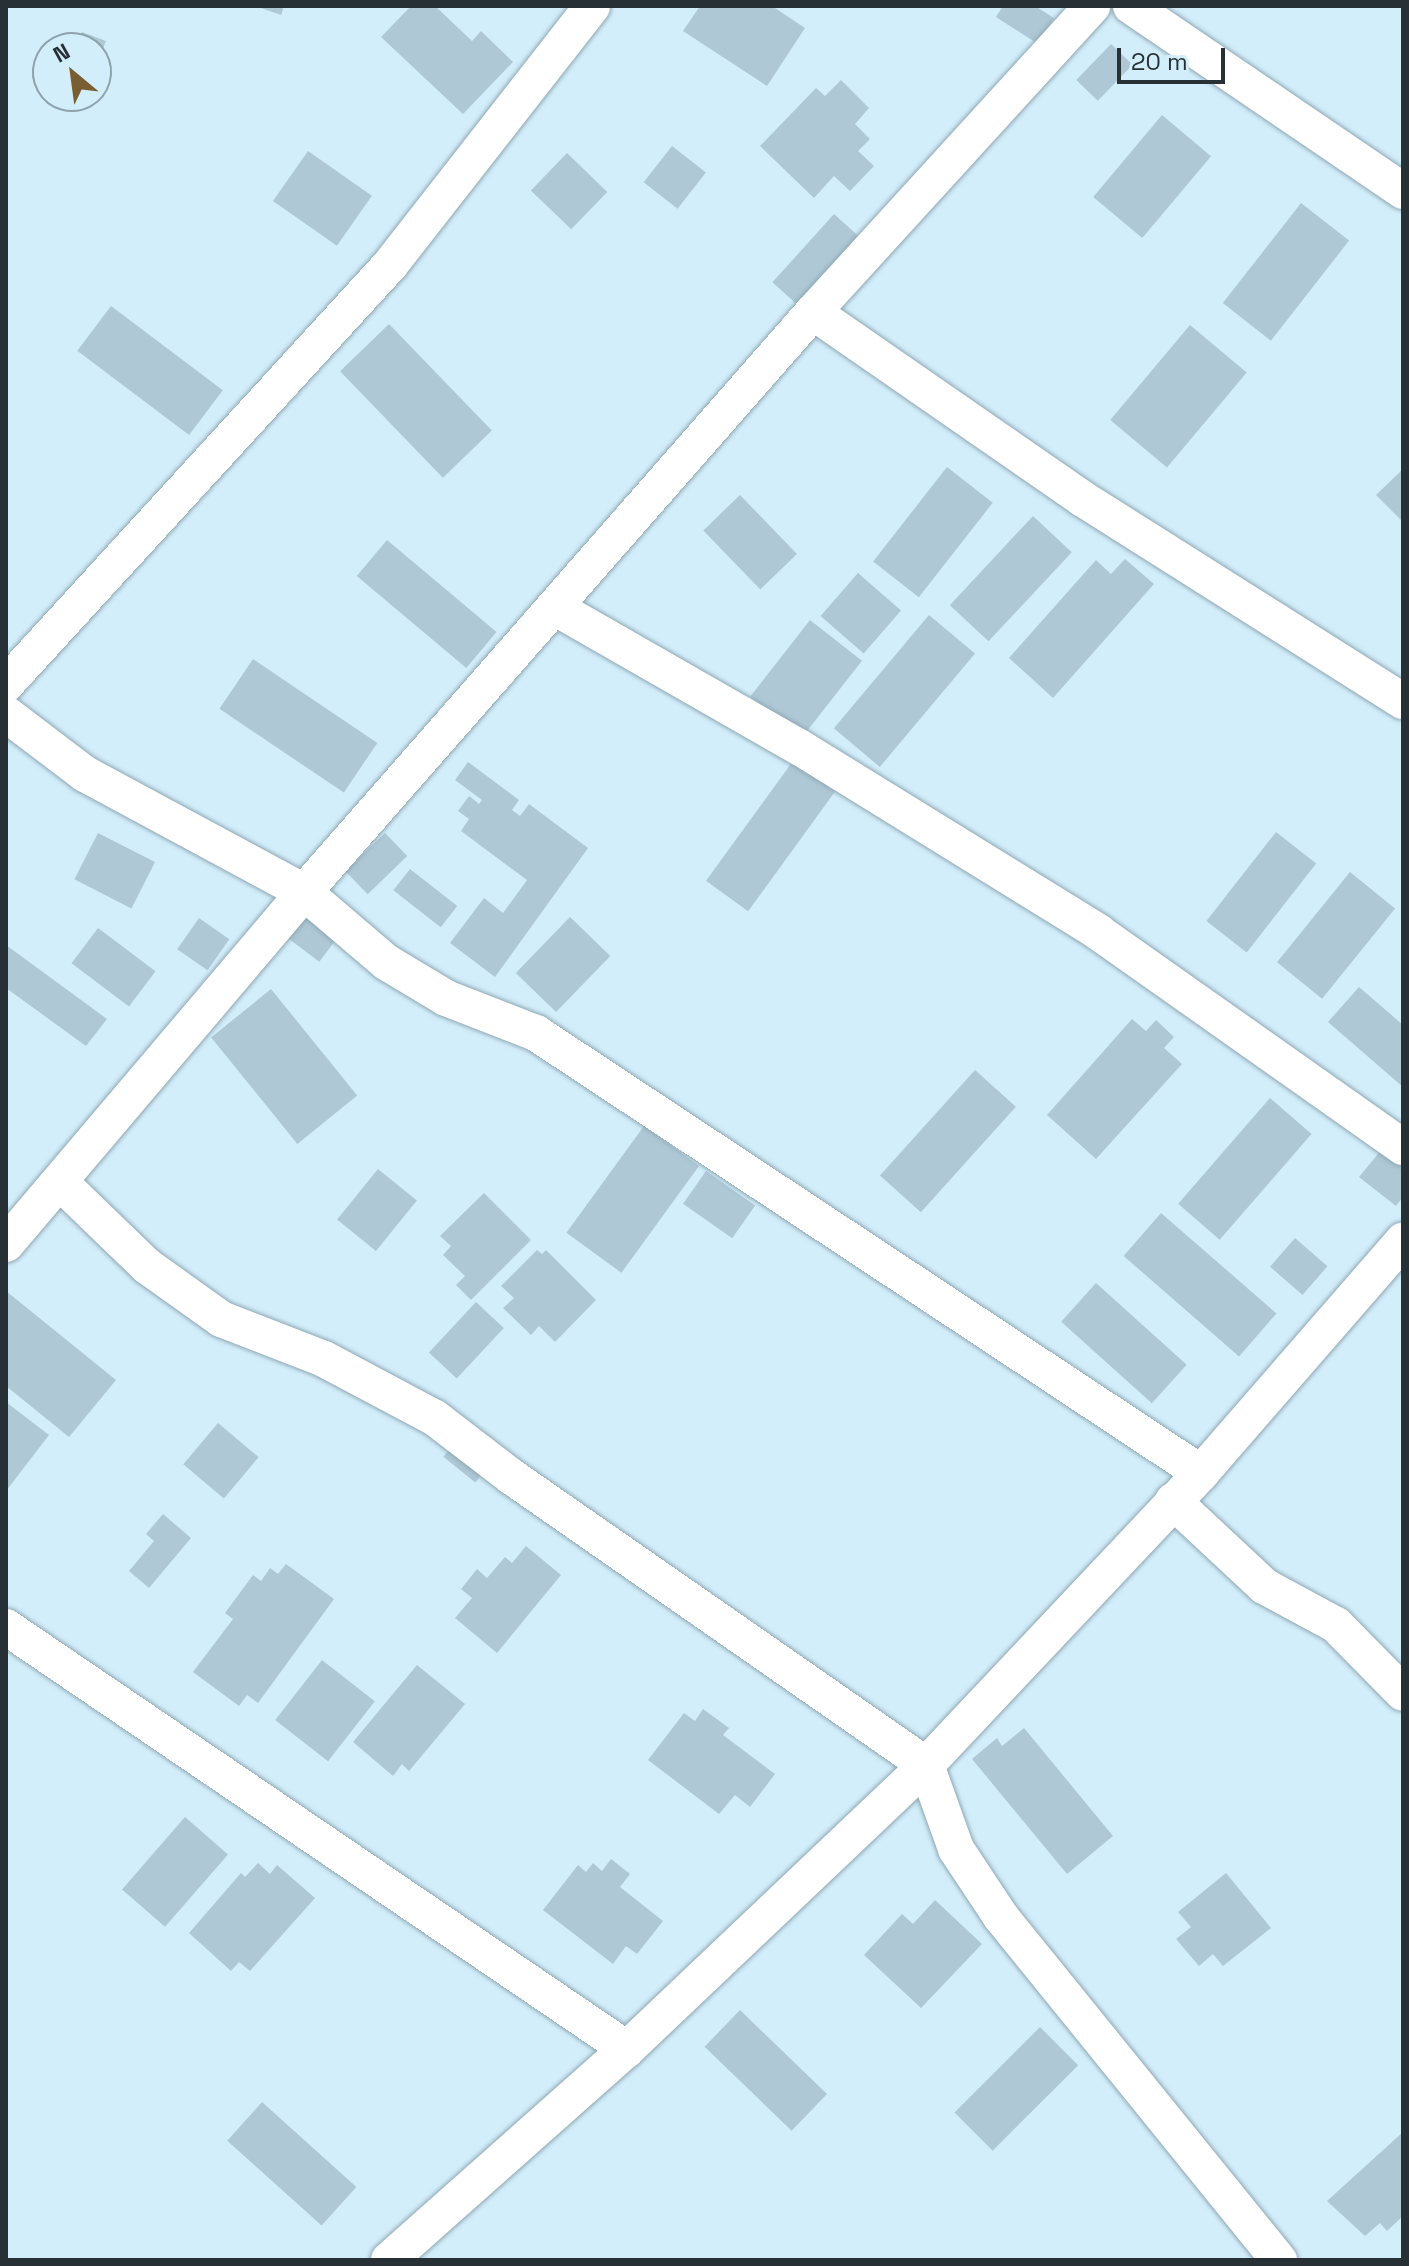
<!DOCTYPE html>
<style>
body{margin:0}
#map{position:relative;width:1409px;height:2266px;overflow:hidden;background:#d3eefb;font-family:"Space Grotesk",sans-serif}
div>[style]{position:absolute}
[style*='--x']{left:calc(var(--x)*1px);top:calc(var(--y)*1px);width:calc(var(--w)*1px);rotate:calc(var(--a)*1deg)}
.building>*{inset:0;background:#aec8d5;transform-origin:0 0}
.roads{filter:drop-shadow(0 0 2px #8ea7b3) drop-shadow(0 0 2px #8ea7b3)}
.street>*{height:36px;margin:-18px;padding:0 18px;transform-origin:18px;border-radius:18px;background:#fff}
span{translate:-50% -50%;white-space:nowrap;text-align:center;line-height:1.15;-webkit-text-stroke:7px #d3eefb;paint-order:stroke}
.frame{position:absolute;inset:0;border:8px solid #263035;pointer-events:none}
.north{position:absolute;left:32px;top:32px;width:80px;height:80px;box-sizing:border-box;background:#d3eefb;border:2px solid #8ea2ac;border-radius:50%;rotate:331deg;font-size:22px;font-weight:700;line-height:32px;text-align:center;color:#263035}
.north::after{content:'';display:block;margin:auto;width:28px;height:36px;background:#785e30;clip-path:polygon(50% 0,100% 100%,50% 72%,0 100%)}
.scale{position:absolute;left:1117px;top:48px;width:108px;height:36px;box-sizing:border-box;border:4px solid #263035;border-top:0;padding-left:10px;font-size:24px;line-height:28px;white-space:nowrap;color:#263035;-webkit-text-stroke:6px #d3eefb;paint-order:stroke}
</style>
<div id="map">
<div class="building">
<i style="clip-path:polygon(255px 6px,284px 6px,281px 15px)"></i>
<i style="clip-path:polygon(411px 6px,435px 6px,472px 41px,481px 31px,513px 62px,463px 114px,381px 37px)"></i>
<i style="clip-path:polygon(700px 6px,772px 6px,805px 28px,767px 86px,683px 31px)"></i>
<i style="clip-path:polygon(1003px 6px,1035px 6px,1054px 18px,1038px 44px,996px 17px)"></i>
<i style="clip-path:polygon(82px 32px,106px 41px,98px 60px,96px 48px,76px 48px)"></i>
<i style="left:1111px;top:44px;width:30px;height:50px;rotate:44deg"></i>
<i style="clip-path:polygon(841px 80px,869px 108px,855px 124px,870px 139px,858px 151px,874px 166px,850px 191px,834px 176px,814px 198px,760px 146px,816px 88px,825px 96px)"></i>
<i style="left:1162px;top:115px;width:64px;height:107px;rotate:40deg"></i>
<i style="left:672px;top:146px;width:43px;height:46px;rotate:38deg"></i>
<i style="left:308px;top:151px;width:78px;height:61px;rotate:35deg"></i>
<i style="left:567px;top:153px;width:56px;height:52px;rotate:44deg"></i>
<i style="left:1301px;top:203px;width:61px;height:127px;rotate:38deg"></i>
<i style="left:834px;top:214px;width:38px;height:92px;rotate:42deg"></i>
<i style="left:111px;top:306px;width:140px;height:56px;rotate:37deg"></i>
<i style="left:389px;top:324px;width:148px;height:68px;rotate:46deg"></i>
<i style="left:1190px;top:325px;width:74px;height:124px;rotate:40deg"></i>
<i style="left:947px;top:467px;width:58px;height:120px;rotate:38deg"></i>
<i style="clip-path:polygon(1403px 469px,1403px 522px,1376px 495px)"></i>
<i style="left:740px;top:495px;width:82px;height:51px;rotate:46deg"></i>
<i style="left:1033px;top:516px;width:53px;height:122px;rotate:43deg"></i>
<i style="left:387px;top:540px;width:143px;height:47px;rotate:40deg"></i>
<i style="clip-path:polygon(1125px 559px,1154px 584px,1053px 698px,1009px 658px,1096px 560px,1111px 574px)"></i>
<i style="left:858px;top:573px;width:57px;height:57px;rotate:41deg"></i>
<i style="left:929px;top:615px;width:60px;height:148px;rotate:40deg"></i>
<i style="left:810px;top:620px;width:66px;height:97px;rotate:38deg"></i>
<i style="left:253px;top:659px;width:150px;height:60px;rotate:34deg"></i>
<i style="left:793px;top:761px;width:52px;height:148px;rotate:36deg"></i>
<i style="clip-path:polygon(468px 762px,519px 800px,512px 810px,520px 816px,529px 804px,588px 848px,495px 977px,450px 943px,484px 898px,503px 913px,527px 880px,461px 831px,469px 819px,458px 811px,469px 796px,479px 804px,482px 800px,455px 780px)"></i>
<i style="left:1276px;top:832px;width:51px;height:113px;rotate:38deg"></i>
<i style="left:98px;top:833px;width:64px;height:52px;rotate:27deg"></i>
<i style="left:385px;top:833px;width:32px;height:55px;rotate:46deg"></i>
<i style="left:410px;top:869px;width:60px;height:27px;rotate:38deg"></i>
<i style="left:1350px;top:872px;width:58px;height:116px;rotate:39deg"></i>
<i style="left:308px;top:912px;width:39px;height:33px;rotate:37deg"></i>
<i style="left:570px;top:917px;width:56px;height:78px;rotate:44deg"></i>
<i style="left:199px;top:918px;width:37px;height:38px;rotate:35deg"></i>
<i style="left:98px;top:928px;width:72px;height:44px;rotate:37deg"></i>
<i style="clip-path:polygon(6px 945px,107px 1019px,86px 1046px,6px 988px)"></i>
<i style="clip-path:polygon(1359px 987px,1403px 1025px,1403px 1087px,1328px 1022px)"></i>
<i style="left:271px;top:989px;width:137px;height:77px;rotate:51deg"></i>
<i style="clip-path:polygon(1132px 1019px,1146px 1031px,1156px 1020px,1174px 1037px,1164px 1048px,1182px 1064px,1096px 1159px,1047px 1115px)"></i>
<i style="left:975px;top:1070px;width:55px;height:142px;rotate:42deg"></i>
<i style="left:1270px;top:1098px;width:55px;height:140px;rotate:41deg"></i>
<i style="left:644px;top:1126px;width:68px;height:132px;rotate:36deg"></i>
<i style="clip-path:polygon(1387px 1143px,1403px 1157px,1403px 1197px,1396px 1206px,1359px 1177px)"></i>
<i style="left:378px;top:1169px;width:50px;height:65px;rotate:39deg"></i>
<i style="left:706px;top:1171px;width:60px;height:40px;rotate:35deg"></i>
<i style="clip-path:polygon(484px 1193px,531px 1240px,471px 1300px,456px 1285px,465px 1276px,443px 1255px,451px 1246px,440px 1236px)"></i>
<i style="left:1161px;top:1213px;width:153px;height:57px;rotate:41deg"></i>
<i style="left:1295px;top:1238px;width:43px;height:38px;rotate:41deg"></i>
<i style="clip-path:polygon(537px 1250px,542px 1254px,546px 1250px,596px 1300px,555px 1342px,539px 1326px,531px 1335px,503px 1308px,514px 1298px,501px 1286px)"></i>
<i style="left:1096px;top:1283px;width:122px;height:52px;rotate:42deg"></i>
<i style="clip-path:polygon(6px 1291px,116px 1380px,69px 1437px,6px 1386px)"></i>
<i style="left:476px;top:1302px;width:38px;height:69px;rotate:43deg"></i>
<i style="clip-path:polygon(6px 1402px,49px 1435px,6px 1491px)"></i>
<i style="left:218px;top:1423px;width:53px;height:54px;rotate:40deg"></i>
<i style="left:461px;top:1435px;width:41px;height:28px;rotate:39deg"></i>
<i style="clip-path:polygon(163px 1514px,191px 1538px,149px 1588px,129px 1571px,154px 1541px,146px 1534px)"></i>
<i style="clip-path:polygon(526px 1546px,561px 1575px,497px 1653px,455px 1618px,472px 1598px,461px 1589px,477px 1569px,487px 1578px,505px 1557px,512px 1563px)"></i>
<i style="clip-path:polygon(286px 1564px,334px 1599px,258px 1703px,247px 1695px,239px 1706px,193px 1672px,233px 1619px,225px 1613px,253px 1575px,261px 1581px,270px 1568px,278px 1574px)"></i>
<i style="left:322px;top:1660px;width:67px;height:76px;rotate:38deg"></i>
<i style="clip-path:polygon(417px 1665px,465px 1704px,409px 1771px,402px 1764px,393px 1776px,353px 1742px)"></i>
<i style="clip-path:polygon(703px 1709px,729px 1728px,723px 1735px,775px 1774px,750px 1807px,735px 1795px,719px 1814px,648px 1760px,684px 1713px,695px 1721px)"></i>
<i style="clip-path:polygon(1024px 1728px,1113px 1836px,1067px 1874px,972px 1759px,997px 1738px,1002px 1746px)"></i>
<i style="left:185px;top:1817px;width:57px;height:96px;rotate:41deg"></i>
<i style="clip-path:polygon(611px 1859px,630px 1874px,620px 1887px,663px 1921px,637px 1954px,626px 1946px,613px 1964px,543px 1910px,578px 1865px,586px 1872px,593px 1863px,602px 1871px)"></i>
<i style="clip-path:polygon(258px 1863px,270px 1874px,277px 1865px,315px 1898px,250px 1971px,239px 1962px,231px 1971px,189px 1933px,241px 1873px,245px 1877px)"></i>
<i style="clip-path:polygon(1226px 1873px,1271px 1928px,1223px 1966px,1213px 1954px,1199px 1966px,1176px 1939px,1191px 1927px,1178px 1912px)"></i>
<i style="clip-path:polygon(935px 1900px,982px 1944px,921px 2008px,864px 1955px,902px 1914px,913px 1924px)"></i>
<i style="left:740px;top:2010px;width:121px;height:51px;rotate:44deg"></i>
<i style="left:1040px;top:2027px;width:54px;height:121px;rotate:45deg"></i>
<i style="left:262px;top:2102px;width:127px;height:52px;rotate:42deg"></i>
<i style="clip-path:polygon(1403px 2132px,1403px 2216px,1387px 2231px,1380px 2223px,1365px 2236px,1327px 2201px)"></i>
</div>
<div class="roads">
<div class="street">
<i style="--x:1131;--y:6;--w:329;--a:34.2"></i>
<i style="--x:813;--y:312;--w:328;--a:34.7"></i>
<i style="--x:1083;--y:499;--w:378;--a:32.3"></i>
<i style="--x:556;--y:608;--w:280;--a:29.8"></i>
<i style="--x:799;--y:747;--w:352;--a:31.7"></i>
<i style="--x:1098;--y:932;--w:373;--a:35.2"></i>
<i style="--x:6;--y:684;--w:568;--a:-47.5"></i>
<i style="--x:390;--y:265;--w:328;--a:-52"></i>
<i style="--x:6;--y:714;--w:99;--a:37.2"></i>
<i style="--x:85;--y:774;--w:249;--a:28.3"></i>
<i style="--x:304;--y:892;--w:108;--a:40.5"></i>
<i style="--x:386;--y:962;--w:70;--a:31"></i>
<i style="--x:446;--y:998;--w:97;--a:21.3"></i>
<i style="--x:536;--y:1033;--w:797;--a:33.49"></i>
<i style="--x:61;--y:1183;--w:120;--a:44"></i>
<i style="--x:147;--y:1266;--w:91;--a:35.6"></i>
<i style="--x:221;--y:1319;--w:110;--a:21.2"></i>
<i style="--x:324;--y:1359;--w:126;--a:28"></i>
<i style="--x:435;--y:1418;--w:97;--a:37.5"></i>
<i style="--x:512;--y:1477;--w:504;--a:34.82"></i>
<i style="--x:926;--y:1765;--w:89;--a:70.3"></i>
<i style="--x:956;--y:1849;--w:82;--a:56.5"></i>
<i style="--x:1001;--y:1917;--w:442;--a:51"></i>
<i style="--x:6;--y:1244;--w:461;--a:-49.7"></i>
<i style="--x:304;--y:892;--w:772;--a:-48.73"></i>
<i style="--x:813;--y:312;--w:414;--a:-47.6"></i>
<i style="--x:1173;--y:1501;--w:125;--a:43"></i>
<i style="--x:1264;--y:1586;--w:82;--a:28.4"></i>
<i style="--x:1336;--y:1625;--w:95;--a:45.4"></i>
<i style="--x:6;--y:1627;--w:751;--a:34.2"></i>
<i style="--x:389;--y:2260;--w:318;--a:-41.6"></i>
<i style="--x:627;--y:2049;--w:412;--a:-43.5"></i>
<i style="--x:926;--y:1765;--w:401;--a:-46.7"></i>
<i style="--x:1201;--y:1473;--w:308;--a:-49"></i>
</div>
</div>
<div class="frame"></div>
<div class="north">N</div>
<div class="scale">20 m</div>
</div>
